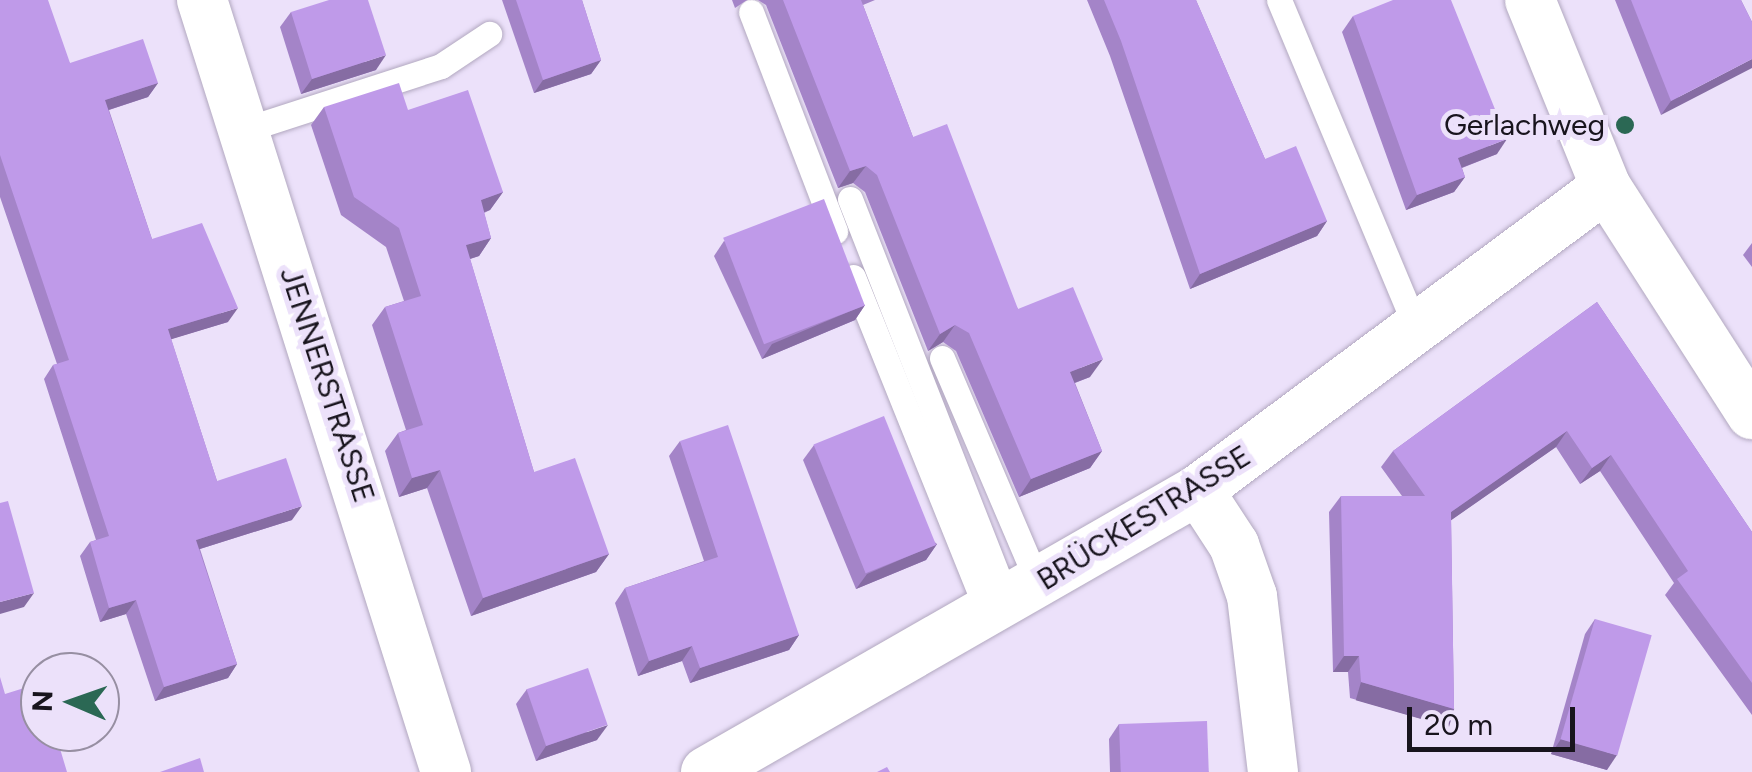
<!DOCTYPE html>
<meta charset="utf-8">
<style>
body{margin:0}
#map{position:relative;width:1752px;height:772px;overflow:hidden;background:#ece1fa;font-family:Figtree,sans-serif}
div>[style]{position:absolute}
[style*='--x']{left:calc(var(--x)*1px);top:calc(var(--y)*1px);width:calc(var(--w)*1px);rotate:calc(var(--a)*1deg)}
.roads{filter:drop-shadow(0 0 2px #b2a8c0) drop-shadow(0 0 2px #b2a8c0)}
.service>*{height:25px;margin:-12.5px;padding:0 12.5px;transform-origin:12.5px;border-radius:12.5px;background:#fff}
.minor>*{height:50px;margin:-25px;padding:0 25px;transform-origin:25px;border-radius:25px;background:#fff}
.wall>*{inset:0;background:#a484c8}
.shaded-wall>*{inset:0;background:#866ca3;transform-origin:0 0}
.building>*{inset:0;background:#bf9ae9;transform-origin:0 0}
.dots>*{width:28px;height:28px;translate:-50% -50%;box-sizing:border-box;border:5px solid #ece1fa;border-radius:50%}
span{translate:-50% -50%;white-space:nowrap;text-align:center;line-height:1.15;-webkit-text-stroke:10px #ece1fa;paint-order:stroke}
.poi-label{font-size:30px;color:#18141d}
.right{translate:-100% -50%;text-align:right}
.street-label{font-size:30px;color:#18141d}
.north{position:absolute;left:20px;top:652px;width:100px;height:100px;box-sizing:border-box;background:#ece1fa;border:2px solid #978fa2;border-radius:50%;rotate:272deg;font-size:28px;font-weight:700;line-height:40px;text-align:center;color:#18141d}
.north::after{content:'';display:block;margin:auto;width:35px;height:45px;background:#2b6854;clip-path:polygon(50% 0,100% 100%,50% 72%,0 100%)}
.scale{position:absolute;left:1407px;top:707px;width:168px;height:45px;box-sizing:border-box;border:5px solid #18141d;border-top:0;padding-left:12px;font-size:30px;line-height:35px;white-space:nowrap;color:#18141d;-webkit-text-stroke:8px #ece1fa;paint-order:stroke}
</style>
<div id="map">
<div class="roads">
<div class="service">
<i style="--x:1279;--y:0;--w:355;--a:67.3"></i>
<i style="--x:751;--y:12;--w:235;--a:69"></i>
<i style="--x:244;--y:130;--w:207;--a:-18"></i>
<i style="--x:441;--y:66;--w:58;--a:-33.7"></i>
<i style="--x:850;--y:199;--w:435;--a:68.6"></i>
<i style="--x:853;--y:277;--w:365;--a:68.1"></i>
<i style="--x:942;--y:358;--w:247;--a:66.9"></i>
</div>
<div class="minor">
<i style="--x:202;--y:0;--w:810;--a:72.46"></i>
<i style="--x:1530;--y:0;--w:202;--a:67.9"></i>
<i style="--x:1606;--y:187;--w:270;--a:57.3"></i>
<i style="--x:1198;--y:490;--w:66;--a:56.8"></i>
<i style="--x:1234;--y:545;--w:54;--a:70.6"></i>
<i style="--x:1252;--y:596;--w:177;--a:83.2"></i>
<i style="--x:706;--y:772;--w:567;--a:-29.82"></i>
<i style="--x:1198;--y:490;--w:508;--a:-36.6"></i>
</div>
</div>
<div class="wall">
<i style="clip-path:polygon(0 0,70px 63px,158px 83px,148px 97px,109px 110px,152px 239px,228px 322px,171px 339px,217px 481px,292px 520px,200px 549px,237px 664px,228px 678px,155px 701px,126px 614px,100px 622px,80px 556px,90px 542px,96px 540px,44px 379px,53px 365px,57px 364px,0 197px)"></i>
<i style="clip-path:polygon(502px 0,582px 0,601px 60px,591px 74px,534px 93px)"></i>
<i style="clip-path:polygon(732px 0,747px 0,735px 8px)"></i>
<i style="clip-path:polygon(758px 0,875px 0,863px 5px,913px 137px,1018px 309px,1090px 377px,1075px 383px,1102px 451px,1090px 468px,1019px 497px,956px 351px,943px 342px,928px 351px,865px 192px,853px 183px,838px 188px,766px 5px)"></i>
<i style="clip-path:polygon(1087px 0,1196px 0,1265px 159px,1327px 221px,1317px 236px,1190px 289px,1110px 56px)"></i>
<i style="clip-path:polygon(1615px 0,1741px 0,1752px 22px,1661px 115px)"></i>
<i style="clip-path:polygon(291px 12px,376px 70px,301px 94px,280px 27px)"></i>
<i style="clip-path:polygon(1353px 16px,1497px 154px,1462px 168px,1465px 177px,1454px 192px,1406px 210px,1342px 32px)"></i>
<i style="clip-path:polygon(324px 107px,408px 110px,503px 192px,490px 210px,484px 213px,491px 238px,479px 256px,470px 259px,534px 472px,609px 554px,596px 572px,471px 616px,427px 488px,399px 497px,385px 451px,398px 433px,406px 430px,372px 325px,385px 307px,404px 301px,386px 247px,341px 215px,311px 125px)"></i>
<i style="clip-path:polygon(724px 241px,865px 305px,855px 320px,762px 359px,714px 256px)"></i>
<i style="clip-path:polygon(1752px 243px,1752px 267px,1743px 255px)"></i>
<i style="clip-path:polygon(1597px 302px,1752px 532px,1752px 715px,1665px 595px,1674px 583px,1600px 471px,1580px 484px,1556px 447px,1451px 520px,1454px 709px,1443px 725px,1350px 698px,1348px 672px,1333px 672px,1329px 512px,1341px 496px,1402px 496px,1381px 467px,1393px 451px)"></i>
<i style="clip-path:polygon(680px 441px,799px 635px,789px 650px,690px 683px,682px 661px,638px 676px,615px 603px,625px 588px,704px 561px,669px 456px)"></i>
<i style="clip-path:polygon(814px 445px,937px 544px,926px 560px,856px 589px,803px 460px)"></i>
<i style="clip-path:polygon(1595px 619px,1607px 770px,1551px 754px,1585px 634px)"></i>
<i style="clip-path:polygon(527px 689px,597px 740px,536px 761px,516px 704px)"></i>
<i style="clip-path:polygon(1119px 724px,1209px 772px,1110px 772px,1109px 739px)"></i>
</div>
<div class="shaded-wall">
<i style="clip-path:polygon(386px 55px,376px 70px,301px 94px,312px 79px)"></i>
<i style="clip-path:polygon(1752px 59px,1752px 68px,1661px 115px,1671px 101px)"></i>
<i style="clip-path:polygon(601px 60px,591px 74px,534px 93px,543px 80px)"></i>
<i style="clip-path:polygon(158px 83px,148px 97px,96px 114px,105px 100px)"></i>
<i style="clip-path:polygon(1507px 139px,1497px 154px,1448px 173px,1458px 158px)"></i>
<i style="clip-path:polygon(866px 166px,853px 183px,838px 188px,850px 171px)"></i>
<i style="clip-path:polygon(1465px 177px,1454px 192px,1406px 210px,1417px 195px)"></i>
<i style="clip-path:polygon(503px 192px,490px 210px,468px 218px,481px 200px)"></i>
<i style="clip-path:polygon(1327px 221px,1317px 236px,1190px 289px,1200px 274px)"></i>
<i style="clip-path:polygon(491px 238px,479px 256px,454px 264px,466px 245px)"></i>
<i style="clip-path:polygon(865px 305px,855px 320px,762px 359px,772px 344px)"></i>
<i style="clip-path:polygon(238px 308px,228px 322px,159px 343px,168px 329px)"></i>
<i style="clip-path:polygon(955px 325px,943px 342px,928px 351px,940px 334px)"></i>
<i style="clip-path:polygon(1103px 359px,1090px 377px,1058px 389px,1070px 372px)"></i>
<i style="clip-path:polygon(1567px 431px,1556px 447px,1440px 528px,1451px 512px)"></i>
<i style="clip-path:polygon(1102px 451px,1090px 468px,1019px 497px,1031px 479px)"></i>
<i style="clip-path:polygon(1611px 455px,1600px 471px,1580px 484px,1592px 468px)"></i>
<i style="clip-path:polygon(440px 470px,427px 488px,399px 497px,412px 478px)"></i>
<i style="clip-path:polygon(302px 506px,292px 520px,187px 553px,196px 540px)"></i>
<i style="clip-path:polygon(937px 544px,926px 560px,856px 589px,867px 574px)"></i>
<i style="clip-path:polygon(609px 554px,596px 572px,471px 616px,483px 598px)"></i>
<i style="clip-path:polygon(34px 593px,24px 607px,0 614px,0 602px)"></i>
<i style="clip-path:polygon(136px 600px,126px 614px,100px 622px,109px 608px)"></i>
<i style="clip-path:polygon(799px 635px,789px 650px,690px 683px,700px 668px)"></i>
<i style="clip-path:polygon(692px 646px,682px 661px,638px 676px,649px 661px)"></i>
<i style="clip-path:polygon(1344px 656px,1359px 656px,1348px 672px,1333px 672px)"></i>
<i style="clip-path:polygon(237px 664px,228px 678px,155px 701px,164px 687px)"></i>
<i style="left:1361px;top:682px;width:97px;height:19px;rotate:16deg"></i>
<i style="clip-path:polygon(608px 725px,597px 740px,536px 761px,546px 746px)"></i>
<i style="clip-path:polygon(1561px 739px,1617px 755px,1607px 770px,1551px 754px)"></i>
</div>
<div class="building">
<i style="clip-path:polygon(0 0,48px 0,70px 63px,143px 39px,158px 83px,105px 100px,152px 239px,202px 223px,238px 308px,168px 329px,217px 481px,286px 458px,302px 506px,196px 540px,237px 664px,164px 687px,136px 600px,109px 608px,90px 542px,109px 536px,53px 365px,69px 360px,0 155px)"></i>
<i style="clip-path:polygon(329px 0,368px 0,386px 55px,312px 79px,291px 12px)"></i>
<i style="clip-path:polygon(516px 0,582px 0,601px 60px,543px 80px)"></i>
<i style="clip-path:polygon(783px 0,861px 0,913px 137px,947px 124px,1018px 309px,1073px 287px,1103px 359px,1070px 372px,1102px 451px,1031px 479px,969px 333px,955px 325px,940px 334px,877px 175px,866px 166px,850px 171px)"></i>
<i style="clip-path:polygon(1104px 0,1196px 0,1265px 159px,1296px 146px,1327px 221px,1200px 274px,1121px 41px)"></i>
<i style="clip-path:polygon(1393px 0,1451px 0,1507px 139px,1458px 158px,1465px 177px,1417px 195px,1353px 16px)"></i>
<i style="clip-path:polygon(1631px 0,1741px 0,1752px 22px,1752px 59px,1671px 101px)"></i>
<i style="clip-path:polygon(399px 83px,408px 110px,468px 90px,503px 192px,481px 200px,491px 238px,466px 245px,534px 472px,575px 458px,609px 554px,483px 598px,440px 470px,412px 478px,398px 433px,423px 425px,385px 307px,421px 296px,399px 228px,354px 197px,324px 107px)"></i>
<i style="left:824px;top:199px;width:114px;height:108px;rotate:69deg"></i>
<i style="clip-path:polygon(1597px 302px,1752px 532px,1752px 683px,1677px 579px,1688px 571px,1611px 455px,1592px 468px,1567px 431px,1451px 512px,1454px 709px,1361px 682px,1359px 656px,1344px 656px,1341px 496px,1425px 496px,1393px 451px)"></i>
<i style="left:884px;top:416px;width:139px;height:76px;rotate:68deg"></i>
<i style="clip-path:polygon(728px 425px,799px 635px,700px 668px,692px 646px,649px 661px,625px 588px,718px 557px,680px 441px)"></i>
<i style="clip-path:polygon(8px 501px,34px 593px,0 602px,0 503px)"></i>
<i style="left:1595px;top:619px;width:59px;height:125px;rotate:16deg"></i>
<i style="left:588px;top:668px;width:60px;height:65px;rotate:71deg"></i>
<i style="clip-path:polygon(0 677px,5px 694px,40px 683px,40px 732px,55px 732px,67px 772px,0 772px)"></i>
<i style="left:1207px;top:721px;width:51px;height:88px;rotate:88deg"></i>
<i style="clip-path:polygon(200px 758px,204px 772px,160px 772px)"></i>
<i style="clip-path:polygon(887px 767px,890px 772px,877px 772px)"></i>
</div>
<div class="dots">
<i style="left:1625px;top:125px;background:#2b6854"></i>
</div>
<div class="poi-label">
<span class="right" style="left:1605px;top:125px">Gerlachweg</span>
</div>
<div class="street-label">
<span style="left:327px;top:385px;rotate:72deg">JENNERSTRASSE</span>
<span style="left:1144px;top:518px;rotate:-32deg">BRÜCKESTRASSE</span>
</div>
<div class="north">N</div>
<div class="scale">20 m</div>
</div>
